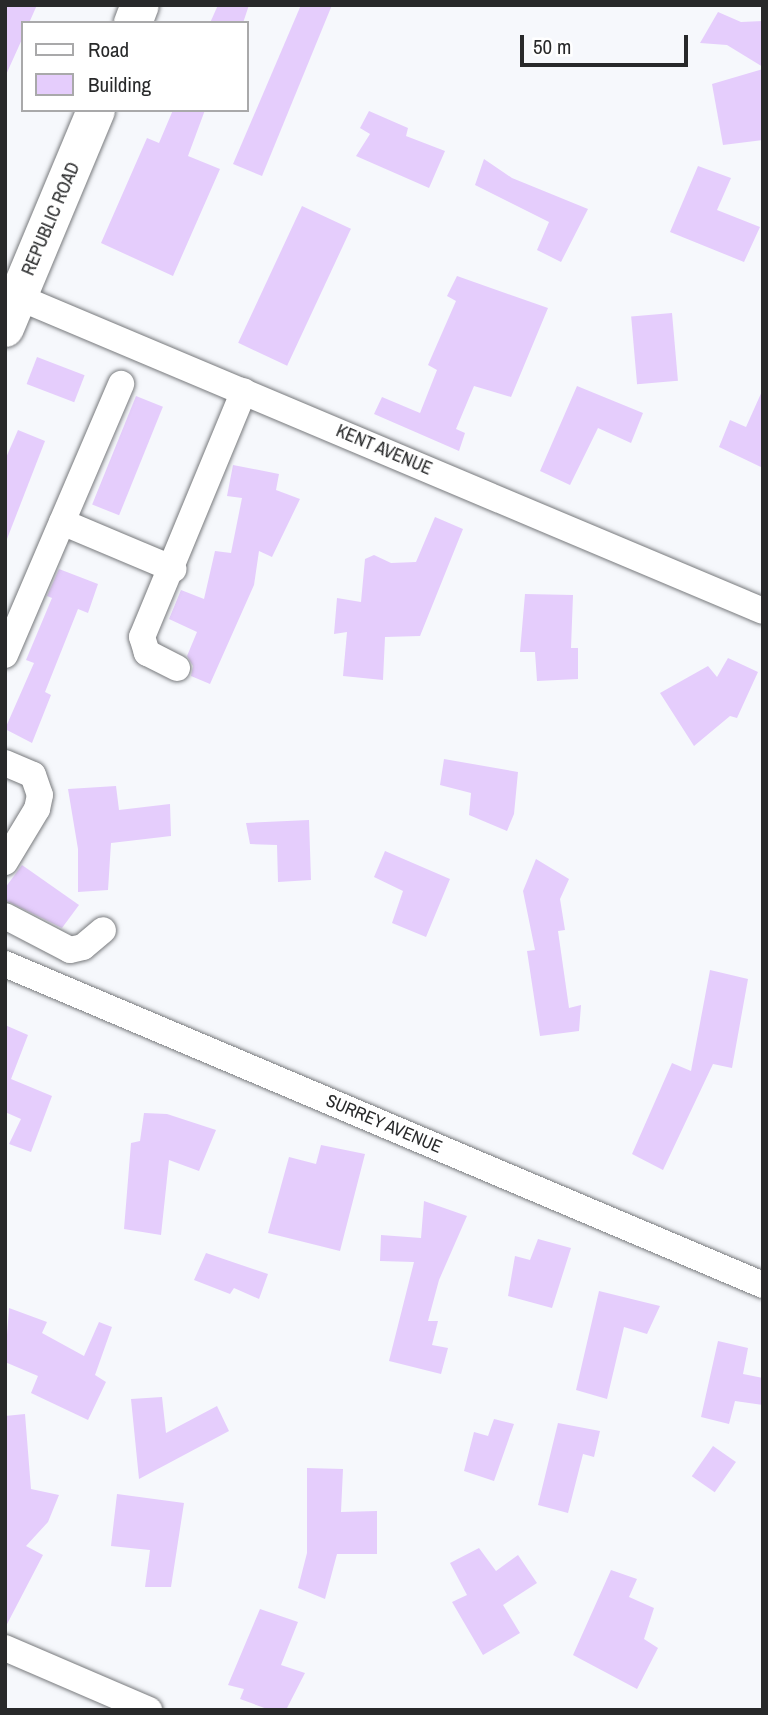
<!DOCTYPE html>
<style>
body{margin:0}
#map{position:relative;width:768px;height:1715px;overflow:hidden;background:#f6f8fc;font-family:"Archivo Narrow",sans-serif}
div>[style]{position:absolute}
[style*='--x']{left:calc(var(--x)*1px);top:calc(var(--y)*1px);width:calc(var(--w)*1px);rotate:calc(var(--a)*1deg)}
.building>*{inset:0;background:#e5cdfc;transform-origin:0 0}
.roads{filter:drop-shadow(0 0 2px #787a7d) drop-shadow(0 0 2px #787a7d)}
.minor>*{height:26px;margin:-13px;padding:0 13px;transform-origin:13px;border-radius:13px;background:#fff}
.secondary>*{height:38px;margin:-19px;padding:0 19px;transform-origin:19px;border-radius:19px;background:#fff}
span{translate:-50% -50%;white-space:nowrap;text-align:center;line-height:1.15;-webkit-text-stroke:5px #fff;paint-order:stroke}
.street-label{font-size:18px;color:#28292a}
.frame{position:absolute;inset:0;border:7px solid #28292a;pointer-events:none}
.legend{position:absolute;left:21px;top:21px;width:228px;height:91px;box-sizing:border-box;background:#fff;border:2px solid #a9a9aa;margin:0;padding:9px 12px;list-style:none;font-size:21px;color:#28292a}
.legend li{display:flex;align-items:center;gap:14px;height:35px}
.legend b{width:35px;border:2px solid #a9a9aa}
.scale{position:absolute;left:520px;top:35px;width:168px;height:32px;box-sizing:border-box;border:4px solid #28292a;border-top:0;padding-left:9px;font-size:21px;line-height:24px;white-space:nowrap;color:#28292a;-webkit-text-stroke:5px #fff;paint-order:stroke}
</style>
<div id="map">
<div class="building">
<i style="clip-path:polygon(5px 5px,37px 5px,29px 23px,23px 23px,23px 37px,5px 77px)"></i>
<i style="clip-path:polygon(218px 5px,249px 5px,243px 23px,210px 23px)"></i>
<i style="clip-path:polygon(301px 5px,332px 5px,262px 176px,233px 164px)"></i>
<i style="clip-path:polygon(718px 12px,741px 22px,763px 21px,763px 67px,727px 45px,700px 43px)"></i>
<i style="clip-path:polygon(763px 69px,763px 140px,723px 145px,712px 84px)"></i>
<i style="clip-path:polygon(173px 110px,205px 110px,188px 156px,220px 169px,173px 276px,101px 243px,147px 138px,159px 143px)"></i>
<i style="clip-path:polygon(369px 111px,408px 128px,406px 136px,445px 151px,429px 188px,356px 156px,370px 134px,360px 128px)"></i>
<i style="clip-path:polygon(484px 159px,512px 178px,588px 209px,561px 262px,537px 250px,549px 222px,475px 185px)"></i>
<i style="clip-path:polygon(698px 166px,731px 178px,717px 210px,760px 227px,744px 262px,670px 232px)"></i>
<i style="left:302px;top:206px;width:54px;height:151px;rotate:25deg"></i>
<i style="clip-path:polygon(457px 276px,548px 308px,511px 397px,474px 386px,456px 429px,465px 433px,459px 451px,374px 414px,382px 397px,420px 413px,437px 370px,428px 365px,456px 301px,447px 296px)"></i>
<i style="left:672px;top:313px;width:68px;height:41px;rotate:85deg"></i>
<i style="left:37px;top:357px;width:51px;height:29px;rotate:21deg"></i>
<i style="clip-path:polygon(577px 386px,643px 413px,631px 443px,598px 428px,570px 485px,540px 471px)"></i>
<i style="clip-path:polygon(763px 389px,763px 468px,719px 447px,730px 420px,746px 427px)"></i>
<i style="left:136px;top:396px;width:29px;height:117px;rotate:22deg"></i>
<i style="clip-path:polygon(18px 430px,45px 441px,7px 539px,5px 460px)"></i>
<i style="clip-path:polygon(233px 465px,279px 474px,276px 490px,300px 499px,272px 557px,259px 551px,254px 585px,210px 684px,191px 676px,193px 666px,187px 656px,197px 632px,169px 619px,181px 590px,204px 599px,215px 551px,231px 553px,242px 498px,227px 496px)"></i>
<i style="clip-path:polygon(435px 517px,463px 529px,420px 636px,385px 637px,383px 680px,343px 676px,347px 632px,334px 634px,337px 598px,361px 602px,365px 559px,374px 555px,391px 563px,416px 562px)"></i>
<i style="clip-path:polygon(59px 569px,98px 584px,88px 613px,78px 609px,45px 692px,51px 695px,32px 743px,5px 729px,34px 663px,26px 660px,52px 598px,47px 596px)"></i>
<i style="clip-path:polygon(525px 594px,573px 595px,571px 648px,578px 648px,578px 679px,537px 681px,535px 652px,520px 652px)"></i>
<i style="clip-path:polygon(728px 658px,758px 672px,737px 718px,730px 716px,694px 746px,660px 693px,708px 666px,717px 677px)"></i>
<i style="clip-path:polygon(444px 759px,518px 772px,514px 814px,507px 831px,469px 815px,471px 793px,440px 785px)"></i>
<i style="clip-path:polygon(116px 786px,119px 810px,170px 804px,171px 836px,111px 843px,108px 890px,78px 892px,78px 849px,68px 789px)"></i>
<i style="clip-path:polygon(309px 820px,311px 880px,278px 882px,277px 845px,250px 844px,246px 823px)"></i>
<i style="clip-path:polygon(385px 851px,450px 879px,426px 937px,392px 923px,403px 891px,374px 877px)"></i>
<i style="clip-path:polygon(536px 859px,569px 879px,560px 899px,565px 930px,558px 931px,569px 1008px,581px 1005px,579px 1031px,540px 1036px,527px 951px,535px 950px,523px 891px)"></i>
<i style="clip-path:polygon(22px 865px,79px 905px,62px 928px,5px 900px,5px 888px)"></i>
<i style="clip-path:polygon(710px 970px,748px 979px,732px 1068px,713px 1064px,663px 1170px,632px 1154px,672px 1063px,691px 1071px)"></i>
<i style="clip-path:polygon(5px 1025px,28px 1035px,11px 1079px,52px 1096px,31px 1152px,9px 1144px,21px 1119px,5px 1112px)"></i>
<i style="clip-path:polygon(144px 1113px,167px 1114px,216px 1130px,199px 1171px,169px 1160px,161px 1235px,124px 1229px,131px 1143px,140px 1141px)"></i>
<i style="clip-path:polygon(321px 1145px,365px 1154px,340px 1251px,268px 1233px,289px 1157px,316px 1164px)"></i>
<i style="clip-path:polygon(424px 1201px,467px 1216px,439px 1280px,428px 1321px,438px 1321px,432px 1345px,448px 1348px,441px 1374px,389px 1361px,414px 1262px,380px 1261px,381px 1235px,421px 1238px)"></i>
<i style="clip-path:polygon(538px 1239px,571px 1248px,552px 1308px,508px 1296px,515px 1256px,530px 1260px)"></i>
<i style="clip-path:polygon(206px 1253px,268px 1274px,259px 1299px,234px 1288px,230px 1294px,194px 1280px)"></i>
<i style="clip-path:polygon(599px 1291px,660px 1306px,647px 1334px,624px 1327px,607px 1399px,576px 1390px)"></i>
<i style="clip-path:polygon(9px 1308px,47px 1322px,42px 1333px,84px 1356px,99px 1322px,112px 1327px,95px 1375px,106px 1382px,88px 1420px,31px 1393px,38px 1376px,5px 1362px)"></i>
<i style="clip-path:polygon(718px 1341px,748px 1348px,743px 1374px,763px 1378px,763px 1405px,735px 1401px,729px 1424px,701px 1417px)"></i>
<i style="clip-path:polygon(162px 1397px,166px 1433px,217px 1406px,229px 1431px,139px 1479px,131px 1399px)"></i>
<i style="clip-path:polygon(25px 1414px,31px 1489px,59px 1495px,48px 1522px,26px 1546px,43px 1555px,5px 1628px,5px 1416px)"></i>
<i style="clip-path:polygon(494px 1419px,514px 1424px,494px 1481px,464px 1471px,474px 1432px,488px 1436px)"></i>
<i style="clip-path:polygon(558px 1423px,600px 1431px,594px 1457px,583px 1454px,568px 1513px,538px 1505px)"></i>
<i style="left:713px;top:1446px;width:28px;height:37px;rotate:35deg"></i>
<i style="clip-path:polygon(307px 1468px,343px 1469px,341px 1512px,377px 1511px,377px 1554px,337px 1554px,325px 1599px,298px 1588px,307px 1553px)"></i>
<i style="clip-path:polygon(117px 1494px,184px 1503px,171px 1587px,145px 1587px,150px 1550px,111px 1546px)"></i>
<i style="clip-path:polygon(479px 1548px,496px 1571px,518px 1555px,537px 1583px,503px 1605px,520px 1633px,483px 1655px,452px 1602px,467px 1595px,450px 1563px)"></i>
<i style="clip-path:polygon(611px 1570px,637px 1579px,629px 1597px,654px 1608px,644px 1639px,658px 1648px,637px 1689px,573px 1655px)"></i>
<i style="clip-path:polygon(260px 1609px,298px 1622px,281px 1665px,305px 1673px,286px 1710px,270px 1710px,240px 1699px,244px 1689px,228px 1685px)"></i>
</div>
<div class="roads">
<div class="minor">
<i style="--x:18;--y:297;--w:808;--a:22.85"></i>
<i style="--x:62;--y:522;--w:121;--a:22.9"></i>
<i style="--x:5;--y:655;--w:295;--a:-66.8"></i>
<i style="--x:177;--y:668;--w:34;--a:-153"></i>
<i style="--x:147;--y:653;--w:17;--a:-107"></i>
<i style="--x:142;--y:637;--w:266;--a:-67.5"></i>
<i style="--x:5;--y:763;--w:30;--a:23"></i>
<i style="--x:33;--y:775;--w:21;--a:71"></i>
<i style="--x:40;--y:795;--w:14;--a:102"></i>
<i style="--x:37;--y:809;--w:62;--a:121.1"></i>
<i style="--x:5;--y:916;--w:73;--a:27.6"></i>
<i style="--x:70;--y:950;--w:13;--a:-13"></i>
<i style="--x:83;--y:947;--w:26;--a:-40"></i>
<i style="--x:5;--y:964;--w:823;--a:22.95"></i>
<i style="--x:5;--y:1648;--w:157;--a:23.3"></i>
</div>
<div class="secondary">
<i style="--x:133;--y:23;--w:19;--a:-69"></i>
<i style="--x:5;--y:328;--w:236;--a:-67.3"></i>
</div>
</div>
<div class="street-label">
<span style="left:51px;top:219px;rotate:-67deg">REPUBLIC ROAD</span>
<span style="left:384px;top:450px;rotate:23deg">KENT AVENUE</span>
<span style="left:384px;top:1124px;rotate:23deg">SURREY AVENUE</span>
</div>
<div class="frame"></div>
<ul class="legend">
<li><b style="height:9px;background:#fff"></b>Road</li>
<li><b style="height:19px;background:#e5cdfc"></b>Building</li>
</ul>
<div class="scale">50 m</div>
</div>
